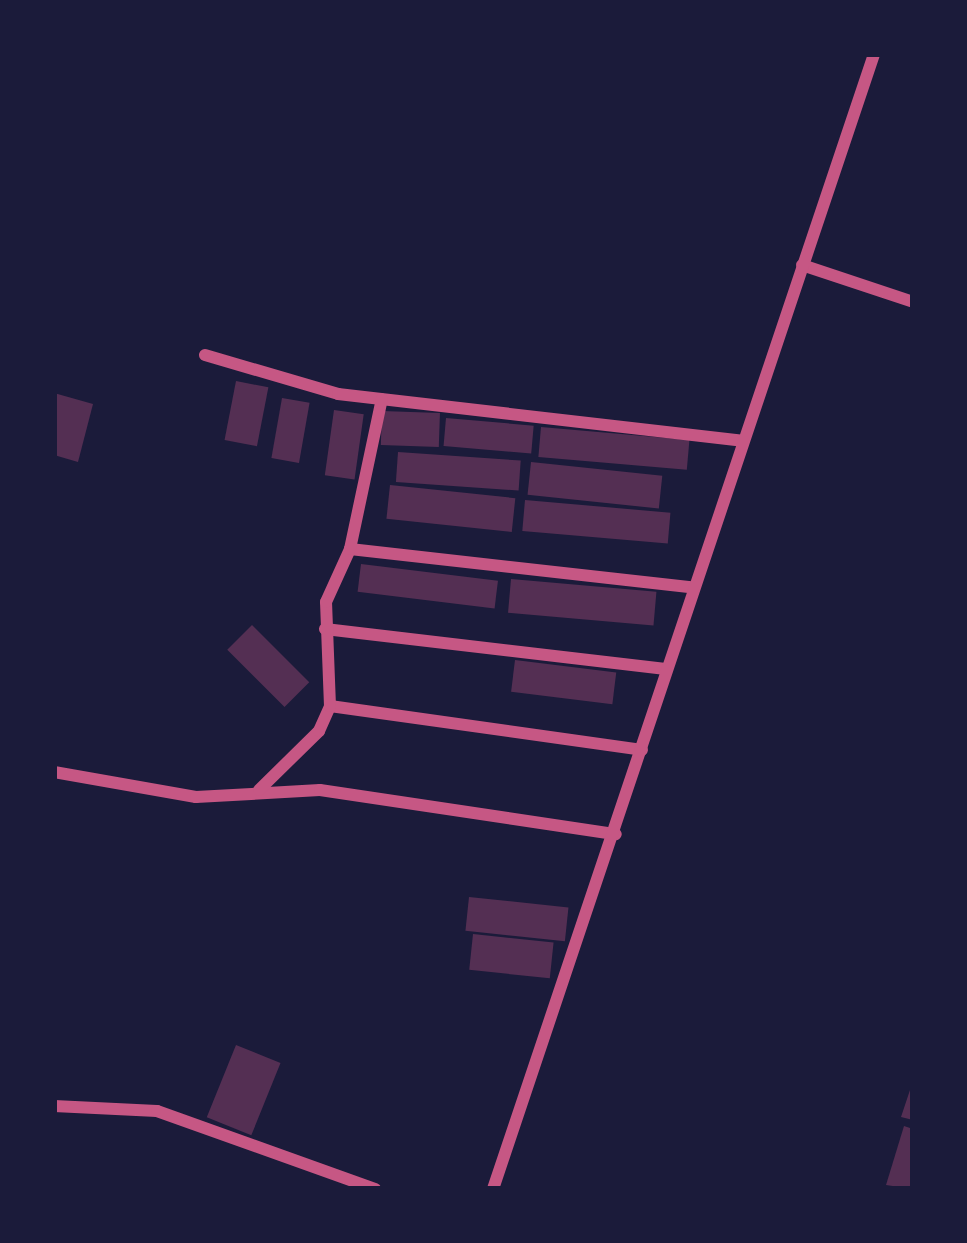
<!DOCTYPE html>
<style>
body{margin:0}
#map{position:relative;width:967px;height:1243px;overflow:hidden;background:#1b1b3a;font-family:Quicksand,sans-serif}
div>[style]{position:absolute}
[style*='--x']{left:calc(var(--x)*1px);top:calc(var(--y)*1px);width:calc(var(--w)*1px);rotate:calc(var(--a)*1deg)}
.building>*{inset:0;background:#542f53;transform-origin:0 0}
.minor>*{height:12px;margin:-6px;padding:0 6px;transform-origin:6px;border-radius:6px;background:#c65784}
span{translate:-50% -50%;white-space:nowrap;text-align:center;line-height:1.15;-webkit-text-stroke:10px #1b1b3a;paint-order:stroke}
.frame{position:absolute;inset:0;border:57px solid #1b1b3a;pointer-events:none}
</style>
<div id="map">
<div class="building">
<i style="left:236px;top:381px;width:33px;height:60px;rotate:11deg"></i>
<i style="clip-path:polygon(54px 393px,93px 404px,78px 462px,54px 455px)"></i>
<i style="left:282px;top:398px;width:28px;height:61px;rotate:10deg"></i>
<i style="left:334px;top:410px;width:30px;height:66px;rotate:8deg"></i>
<i style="left:382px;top:411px;width:58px;height:34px;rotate:2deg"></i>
<i style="left:446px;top:418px;width:88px;height:28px;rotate:5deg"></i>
<i style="left:541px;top:427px;width:149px;height:30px;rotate:5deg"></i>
<i style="left:398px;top:452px;width:123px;height:30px;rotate:4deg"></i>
<i style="left:531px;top:462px;width:132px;height:33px;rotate:6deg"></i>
<i style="left:390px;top:485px;width:126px;height:34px;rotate:6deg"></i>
<i style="left:525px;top:500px;width:146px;height:31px;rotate:5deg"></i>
<i style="left:361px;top:564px;width:138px;height:28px;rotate:7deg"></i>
<i style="left:511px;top:579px;width:146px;height:34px;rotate:5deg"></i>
<i style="left:252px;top:625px;width:81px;height:35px;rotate:45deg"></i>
<i style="left:515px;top:660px;width:102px;height:32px;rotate:7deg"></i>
<i style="left:469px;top:897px;width:100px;height:34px;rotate:6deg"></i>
<i style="left:473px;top:934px;width:81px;height:36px;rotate:6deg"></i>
<i style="left:236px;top:1045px;width:48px;height:78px;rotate:22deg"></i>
<i style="clip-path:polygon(913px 1081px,913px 1120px,901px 1117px)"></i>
<i style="clip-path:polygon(904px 1126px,913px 1129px,913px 1189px,886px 1185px)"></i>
</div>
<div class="minor">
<i style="--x:802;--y:265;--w:117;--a:18.4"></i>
<i style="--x:205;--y:355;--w:139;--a:16.3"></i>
<i style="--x:338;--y:394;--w:407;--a:6.6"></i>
<i style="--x:350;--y:549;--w:343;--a:6.4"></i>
<i style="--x:325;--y:629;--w:343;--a:6.7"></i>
<i style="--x:330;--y:706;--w:315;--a:8"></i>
<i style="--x:54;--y:772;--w:144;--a:10"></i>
<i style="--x:196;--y:797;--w:124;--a:-3.2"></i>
<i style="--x:320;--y:790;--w:299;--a:8.5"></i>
<i style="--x:259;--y:790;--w:84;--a:-44.5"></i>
<i style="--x:319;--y:731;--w:27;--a:-66"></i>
<i style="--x:330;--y:706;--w:104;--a:-92.2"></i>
<i style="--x:326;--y:602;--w:58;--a:-65.6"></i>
<i style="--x:350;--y:549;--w:153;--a:-78"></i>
<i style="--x:54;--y:1106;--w:103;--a:2.8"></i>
<i style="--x:157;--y:1111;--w:232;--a:19.7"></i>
<i style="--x:493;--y:1189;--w:1197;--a:-71.44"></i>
</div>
<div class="frame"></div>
</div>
